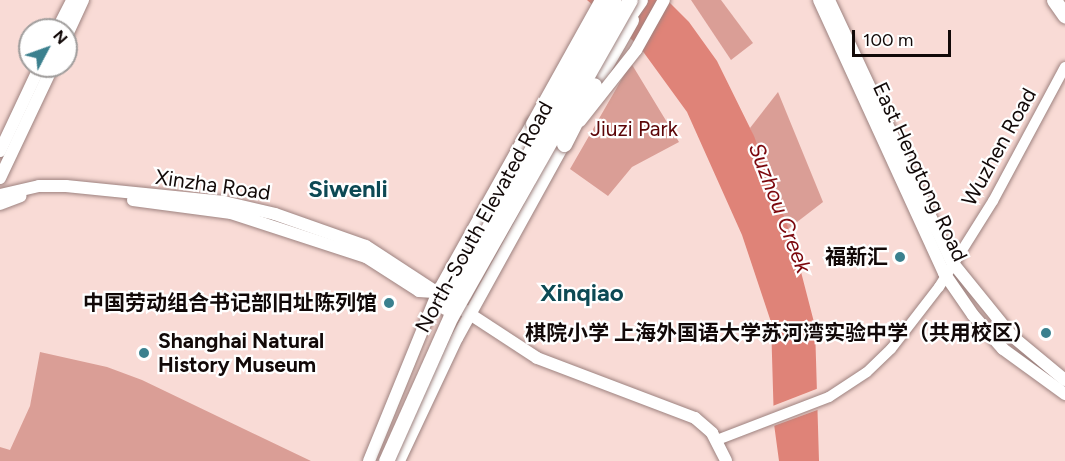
<!DOCTYPE html>
<meta charset="utf-8">
<style>
body{margin:0}
#map{position:relative;width:1065px;height:461px;overflow:hidden;background:#f9dbd6;font-family:Figtree,"Noto Sans SC",sans-serif}
div>[style]{position:absolute}
[style*='--x']{left:calc(var(--x)*1px);top:calc(var(--y)*1px);width:calc(var(--w)*1px);rotate:calc(var(--a)*1deg)}
.green>*{inset:0;background:#da9e96}
.water>*{inset:0;background:#df8378}
.pier>*{inset:0;background:#f9dbd6}
.roads{filter:drop-shadow(0 0 2px #9d827f) drop-shadow(0 0 2px #9d827f)}
.minor>*{height:10px;margin:-5px;padding:0 5px;transform-origin:5px;border-radius:5px;background:#fff}
.major>*{height:12px;margin:-6px;padding:0 6px;transform-origin:6px;border-radius:6px;background:#fff}
.highway>*{height:15px;margin:-7.5px;padding:0 7.5px;transform-origin:7.5px;border-radius:7.5px;background:#fff}
.bridges{filter:drop-shadow(0 0 2px #9d827f) drop-shadow(0 0 2px #9d827f)}
.major-bridge>*{height:12px;margin:-6px;padding:0 6px;transform-origin:6px;border-radius:6px;background:#fff}
.highway-bridge>*{height:15px;margin:-7.5px;padding:0 7.5px;transform-origin:7.5px;border-radius:7.5px;background:#fff}
.dots>*{width:16px;height:16px;translate:-50% -50%;box-sizing:border-box;border:3px solid #fff;border-radius:50%}
span{translate:-50% -50%;white-space:nowrap;text-align:center;line-height:1.15;-webkit-text-stroke:4.5px #fff;paint-order:stroke}
.park-label{font-size:21px;color:#5b0507}
.street-label{font-size:21px;color:#120908}
.poi-label{font-size:21px;color:#120908;font-weight:700}
.right{translate:-100% -50%;text-align:right}
.left{translate:0 -50%;text-align:left}
.water-label{font-size:22px;color:#7b070c;font-style:italic}
.quarter-label{font-size:24px;color:#0d4954;font-weight:700}
.north{position:absolute;left:18px;top:18px;width:60px;height:60px;box-sizing:border-box;background:#fff;border:2px solid #a09d9c;border-radius:50%;rotate:49deg;font-size:16px;font-weight:700;line-height:24px;text-align:center;color:#120908}
.north::after{content:'';display:block;margin:auto;width:21px;height:27px;background:#3b808e;clip-path:polygon(50% 0,100% 100%,50% 72%,0 100%)}
.scale{position:absolute;left:852px;top:30px;width:99px;height:27px;box-sizing:border-box;border:3px solid #120908;border-top:0;padding-left:8px;font-size:18px;line-height:21px;white-space:nowrap;color:#120908;-webkit-text-stroke:4px #fff;paint-order:stroke}
</style>
<div id="map">
<div class="green">
<i style="clip-path:polygon(691px 0,721px 0,753px 43px,731px 60px)"></i>
<i style="clip-path:polygon(631px 63px,679px 142px,632px 167px,608px 196px,570px 169px)"></i>
<i style="clip-path:polygon(778px 92px,823px 202px,788px 229px,750px 128px)"></i>
<i style="clip-path:polygon(40px 352px,107px 367px,142px 380px,311px 461px,0 461px,0 447px,10px 450px,30px 406px)"></i>
</div>
<div class="water">
<i style="clip-path:polygon(587px 0,667px 0,689px 22px,717px 61px,754px 136px,793px 241px,815px 326px,819px 461px,779px 461px,774px 424px,771px 322px,742px 235px,687px 112px,639px 46px)"></i>
</div>
<div class="pier">
<i style="clip-path:polygon(819px 388px,820px 409px,771px 427px,770px 407px)"></i>
</div>
<div class="roads">
<div class="minor">
<i style="--x:717;--y:440;--w:120;--a:-21"></i>
<i style="--x:829;--y:397;--w:45;--a:-33.3"></i>
<i style="--x:867;--y:372;--w:33;--a:-44"></i>
<i style="--x:891;--y:349;--w:78;--a:-52.3"></i>
<i style="--x:939;--y:287;--w:102;--a:-57.9"></i>
<i style="--x:993;--y:201;--w:152;--a:-61.8"></i>
</div>
<div class="major">
<i style="--x:819;--y:0;--w:300;--a:65.4"></i>
<i style="--x:944;--y:273;--w:51;--a:55.4"></i>
<i style="--x:973;--y:315;--w:45;--a:48.6"></i>
<i style="--x:1003;--y:349;--w:77;--a:36"></i>
<i style="--x:829;--y:0;--w:289;--a:64.9"></i>
<i style="--x:952;--y:262;--w:95;--a:51"></i>
<i style="--x:1012;--y:336;--w:69;--a:39.7"></i>
<i style="--x:57;--y:30;--w:34;--a:-63"></i>
<i style="--x:66;--y:37;--w:41;--a:-65.3"></i>
<i style="--x:0;--y:151;--w:94;--a:-64.8"></i>
<i style="--x:0;--y:178;--w:124;--a:-64.7"></i>
<i style="--x:0;--y:195;--w:40;--a:-13"></i>
<i style="--x:39;--y:186;--w:27;--a:0"></i>
<i style="--x:66;--y:186;--w:159;--a:5.8"></i>
<i style="--x:224;--y:202;--w:52;--a:13.2"></i>
<i style="--x:275;--y:214;--w:96;--a:19.4"></i>
<i style="--x:366;--y:246;--w:204;--a:33.2"></i>
<i style="--x:537;--y:358;--w:169;--a:20.8"></i>
<i style="--x:695;--y:418;--w:23;--a:41"></i>
<i style="--x:712;--y:433;--w:31;--a:63"></i>
<i style="--x:133;--y:200;--w:99;--a:7.6"></i>
<i style="--x:231;--y:213;--w:142;--a:18.1"></i>
<i style="--x:366;--y:257;--w:63;--a:32.7"></i>
<i style="--x:419;--y:291;--w:15;--a:4"></i>
<i style="--x:0;--y:204;--w:22;--a:-21"></i>
<i style="--x:369;--y:461;--w:183;--a:-67.8"></i>
<i style="--x:438;--y:292;--w:193;--a:-60.8"></i>
<i style="--x:399;--y:461;--w:136;--a:-64.8"></i>
<i style="--x:457;--y:338;--w:222;--a:-61.1"></i>
</div>
<div class="highway">
<i style="--x:1054;--y:0;--w:19;--a:55"></i>
<i style="--x:621;--y:27;--w:33;--a:-55"></i>
<i style="--x:594;--y:85;--w:75;--a:-60.4"></i>
</div>
</div>
<div class="bridges">
<div class="major-bridge">
<i style="--x:580;--y:121;--w:90;--a:-51.7"></i>
<i style="--x:636;--y:50;--w:57;--a:-60.8"></i>
<i style="--x:532;--y:124;--w:142;--a:-60.9"></i>
</div>
<div class="highway-bridge">
<i style="--x:564;--y:144;--w:66;--a:-63"></i>
<i style="--x:445;--y:307;--w:350;--a:-61.2"></i>
<i style="--x:386;--y:461;--w:159;--a:-65.9"></i>
<i style="--x:451;--y:316;--w:363;--a:-60.5"></i>
</div>
</div>
<div class="dots">
<i style="left:900px;top:257px;background:#3b808e"></i>
<i style="left:389px;top:303px;background:#3b808e"></i>
<i style="left:1046px;top:333px;background:#3b808e"></i>
<i style="left:144px;top:353px;background:#3b808e"></i>
</div>
<div class="park-label">
<span style="left:634px;top:129px">Jiuzi Park</span>
</div>
<div class="street-label">
<span style="left:999px;top:147px;rotate:-61deg">Wuzhen Road</span>
<span style="left:920px;top:172px;rotate:65deg">East Hengtong Road</span>
<span style="left:213px;top:185px;rotate:8deg">Xinzha Road</span>
<span style="left:484px;top:217px;rotate:-61deg">North-South Elevated Road</span>
</div>
<div class="poi-label">
<span class="right" style="left:888px;top:257px">福新汇</span>
<span class="right" style="left:377px;top:303px">中国劳动组合书记部旧址陈列馆</span>
<span class="right" style="left:1034px;top:333px">棋院小学 上海外国语大学苏河湾实验中学（共用校区）</span>
<span class="left" style="left:158px;top:353px">Shanghai Natural<br>History Museum</span>
</div>
<div class="water-label">
<span style="left:780px;top:208px;rotate:69deg">Suzhou Creek</span>
</div>
<div class="quarter-label">
<span style="left:348px;top:189px">Siwenli</span>
<span style="left:582px;top:293px">Xinqiao</span>
</div>
<div class="north">N</div>
<div class="scale">100 m</div>
</div>
